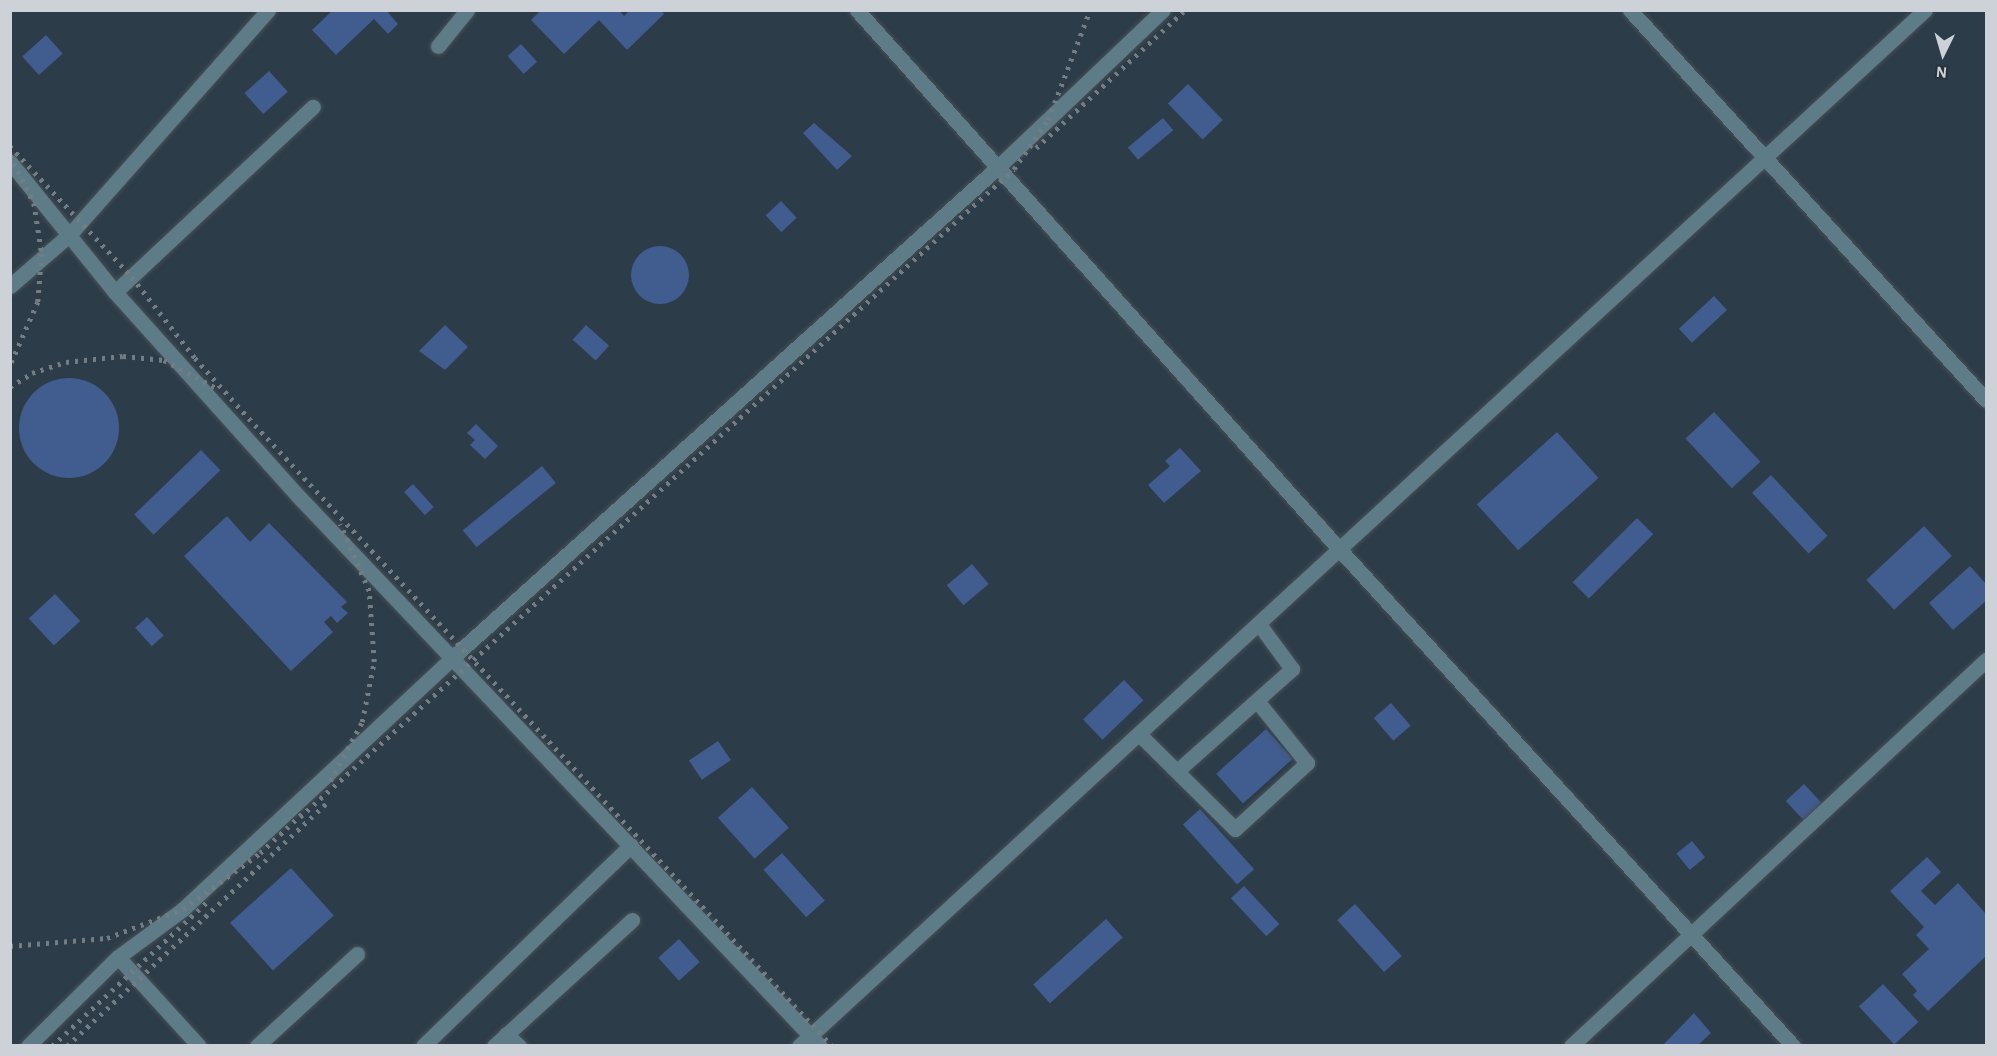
<!DOCTYPE html>
<style>
body{margin:0}
#map{position:relative;width:1997px;height:1056px;overflow:hidden;background:#28323a;font-family:"Alegreya Sans",sans-serif}
div>[style]{position:absolute}
[style*='--x']{left:calc(var(--x)*1px);top:calc(var(--y)*1px);width:calc(var(--w)*1px);rotate:calc(var(--a)*1deg)}
.built>*{inset:0;background:#2c3c48;transform-origin:0 0}
.building>*{inset:0;background:#415c8e;transform-origin:0 0}
.round{border-radius:50%}
.roads{filter:drop-shadow(0 0 2px #464f56) drop-shadow(0 0 2px #464f56)}
.minor>*{height:15px;margin:-7.5px;padding:0 7.5px;transform-origin:7.5px;border-radius:7.5px;background:#5d7c88}
.rail>*{height:4.5px;margin-top:-2.25px;transform-origin:0;background:repeating-linear-gradient(90deg,#757d84 0 3px,transparent 0 9px)}
span{translate:-50% -50%;white-space:nowrap;text-align:center;line-height:1.15;-webkit-text-stroke:4.5px #28323a;paint-order:stroke}
.frame{position:absolute;inset:0;border:12px solid #ccd2d8;pointer-events:none}
.north{position:absolute;left:1913px;top:24px;width:60px;height:60px;-webkit-text-stroke:4px #28323a;paint-order:stroke;rotate:185deg;font-size:16px;font-weight:700;line-height:24px;text-align:center;color:#ccd2d8}
.north::after{content:'';display:block;margin:auto;width:21px;height:27px;background:#ccd2d8;clip-path:polygon(50% 0,100% 100%,50% 72%,0 100%)}
</style>
<div id="map">
<div class="built">
<i style="left:11px;top:11px;width:1975px;height:1034px"></i>
</div>
<div class="building">
<i style="clip-path:polygon(333px 10px,386px 10px,398px 24px,388px 34px,374px 19px,336px 55px,312px 30px)"></i>
<i style="clip-path:polygon(541px 10px,619px 10px,624px 16px,630px 10px,661px 10px,664px 14px,627px 50px,599px 20px,564px 54px,531px 20px)"></i>
<i style="left:46px;top:35px;width:25px;height:32px;rotate:48deg"></i>
<i style="left:521px;top:44px;width:24px;height:18px;rotate:48deg"></i>
<i style="left:269px;top:71px;width:28px;height:33px;rotate:48deg"></i>
<i style="left:1188px;top:84px;width:50px;height:28px;rotate:46deg"></i>
<i style="left:1163px;top:118px;width:16px;height:46px;rotate:50deg"></i>
<i style="clip-path:polygon(814px 123px,852px 156px,837px 170px,803px 133px)"></i>
<i style="left:781px;top:201px;width:23px;height:21px;rotate:47deg"></i>
<i class="round" style="left:631px;top:246px;width:58px;height:58px"></i>
<i style="left:1714px;top:296px;width:19px;height:48px;rotate:47deg"></i>
<i style="clip-path:polygon(445px 325px,468px 347px,445px 370px,419px 351px)"></i>
<i style="left:586px;top:325px;width:31px;height:20px;rotate:42deg"></i>
<i class="round" style="left:19px;top:378px;width:100px;height:100px"></i>
<i style="left:1714px;top:412px;width:68px;height:39px;rotate:47deg"></i>
<i style="clip-path:polygon(476px 424px,498px 446px,485px 459px,470px 445px,475px 440px,467px 433px)"></i>
<i style="left:1557px;top:432px;width:62px;height:108px;rotate:48deg"></i>
<i style="clip-path:polygon(1180px 448px,1201px 471px,1164px 503px,1148px 485px,1170px 466px,1165px 461px)"></i>
<i style="left:201px;top:450px;width:28px;height:93px;rotate:46deg"></i>
<i style="left:542px;top:466px;width:22px;height:102px;rotate:51deg"></i>
<i style="left:1771px;top:475px;width:83px;height:26px;rotate:47deg"></i>
<i style="left:413px;top:484px;width:31px;height:12px;rotate:48deg"></i>
<i style="clip-path:polygon(227px 516px,250px 542px,269px 523px,347px 602px,341px 607px,348px 613px,337px 623px,331px 616px,324px 622px,333px 632px,291px 671px,184px 556px)"></i>
<i style="left:1637px;top:518px;width:23px;height:91px;rotate:45deg"></i>
<i style="left:1924px;top:526px;width:41px;height:79px;rotate:47deg"></i>
<i style="left:972px;top:564px;width:26px;height:33px;rotate:50deg"></i>
<i style="clip-path:polygon(1970px 566px,1986px 584px,1986px 601px,1953px 630px,1929px 603px)"></i>
<i style="left:55px;top:594px;width:37px;height:36px;rotate:47deg"></i>
<i style="left:147px;top:617px;width:25px;height:16px;rotate:48deg"></i>
<i style="left:1124px;top:680px;width:28px;height:57px;rotate:46deg"></i>
<i style="left:1391px;top:703px;width:30px;height:23px;rotate:49deg"></i>
<i style="left:1266px;top:729px;width:40px;height:67px;rotate:48deg"></i>
<i style="left:718px;top:741px;width:23px;height:35px;rotate:56deg"></i>
<i style="left:1804px;top:784px;width:26px;height:25px;rotate:47deg"></i>
<i style="left:752px;top:787px;width:55px;height:46px;rotate:48deg"></i>
<i style="left:1200px;top:809px;width:81px;height:23px;rotate:48deg"></i>
<i style="left:1692px;top:841px;width:21px;height:20px;rotate:51deg"></i>
<i style="left:782px;top:853px;width:64px;height:25px;rotate:48deg"></i>
<i style="clip-path:polygon(1927px 857px,1941px 872px,1921px 891px,1935px 905px,1958px 883px,1986px 914px,1986px 956px,1928px 1011px,1913px 995px,1917px 991px,1902px 974px,1929px 949px,1916px 935px,1924px 927px,1890px 891px)"></i>
<i style="left:291px;top:868px;width:64px;height:82px;rotate:48deg"></i>
<i style="left:1244px;top:886px;width:52px;height:18px;rotate:47deg"></i>
<i style="left:1355px;top:904px;width:70px;height:24px;rotate:48deg"></i>
<i style="left:1106px;top:919px;width:25px;height:98px;rotate:48deg"></i>
<i style="left:679px;top:939px;width:31px;height:28px;rotate:48deg"></i>
<i style="left:1883px;top:984px;width:52px;height:33px;rotate:47deg"></i>
<i style="clip-path:polygon(1694px 1013px,1711px 1033px,1697px 1046px,1662px 1046px)"></i>
</div>
<div class="roads">
<div class="minor">
<i style="--x:857;--y:10;--w:724;--a:48.19"></i>
<i style="--x:1340;--y:550;--w:672;--a:47.59"></i>
<i style="--x:1630;--y:10;--w:528;--a:47.61"></i>
<i style="--x:438;--y:46;--w:46;--a:-51.1"></i>
<i style="--x:10;--y:162;--w:167;--a:51.1"></i>
<i style="--x:115;--y:292;--w:277;--a:48.1"></i>
<i style="--x:300;--y:498;--w:755;--a:46.5"></i>
<i style="--x:10;--y:286;--w:79;--a:-40.9"></i>
<i style="--x:70;--y:234;--w:299;--a:-48.5"></i>
<i style="--x:115;--y:292;--w:271;--a:-43.1"></i>
<i style="--x:1139;--y:734;--w:135;--a:44.7"></i>
<i style="--x:1235;--y:829;--w:98;--a:-42.5"></i>
<i style="--x:1307;--y:763;--w:78;--a:-128.8"></i>
<i style="--x:1177;--y:771;--w:154;--a:-41.6"></i>
<i style="--x:1292;--y:669;--w:56;--a:-126.3"></i>
<i style="--x:118;--y:957;--w:120;--a:47.7"></i>
<i style="--x:506;--y:1034;--w:18;--a:43"></i>
<i style="--x:28;--y:1046;--w:127;--a:-44.7"></i>
<i style="--x:118;--y:957;--w:81;--a:-36.4"></i>
<i style="--x:183;--y:909;--w:369;--a:-43"></i>
<i style="--x:453;--y:657;--w:734;--a:-41.96"></i>
<i style="--x:999;--y:166;--w:226;--a:-43.6"></i>
<i style="--x:257;--y:1046;--w:136;--a:-42.6"></i>
<i style="--x:423;--y:1046;--w:289;--a:-44"></i>
<i style="--x:494;--y:1046;--w:187;--a:-42.4"></i>
<i style="--x:799;--y:1046;--w:1530;--a:-42.62"></i>
<i style="--x:1571;--y:1046;--w:567;--a:-42.93"></i>
</div>
</div>
<div class="rail">
<i style="--x:10;--y:146;--w:179;--a:47"></i>
<i style="--x:132;--y:277;--w:103;--a:52.1"></i>
<i style="--x:195;--y:358;--w:90;--a:48.2"></i>
<i style="--x:255;--y:425;--w:848;--a:47.1"></i>
<i style="--x:1036;--y:148;--w:203;--a:-42.8"></i>
<i style="--x:10;--y:155;--w:54;--a:63.4"></i>
<i style="--x:34;--y:203;--w:52;--a:81.1"></i>
<i style="--x:42;--y:254;--w:48;--a:94.8"></i>
<i style="--x:38;--y:302;--w:70;--a:113.6"></i>
<i style="--x:10;--y:387;--w:26;--a:-32"></i>
<i style="--x:32;--y:373;--w:36;--a:-18"></i>
<i style="--x:66;--y:362;--w:57;--a:-6"></i>
<i style="--x:123;--y:356;--w:41;--a:5.6"></i>
<i style="--x:164;--y:360;--w:59;--a:28.3"></i>
<i style="--x:330;--y:781;--w:67;--a:-61.5"></i>
<i style="--x:362;--y:722;--w:61;--a:-78.7"></i>
<i style="--x:374;--y:662;--w:71;--a:-94"></i>
<i style="--x:369;--y:591;--w:73;--a:-113.4"></i>
<i style="--x:300;--y:817;--w:964;--a:-42.23"></i>
<i style="--x:1014;--y:169;--w:60;--a:-55.2"></i>
<i style="--x:1048;--y:120;--w:118;--a:-69.1"></i>
<i style="--x:10;--y:946;--w:97;--a:-4.7"></i>
<i style="--x:107;--y:938;--w:81;--a:-20.9"></i>
<i style="--x:183;--y:909;--w:95;--a:-36"></i>
<i style="--x:260;--y:853;--w:62;--a:-43"></i>
<i style="--x:52;--y:1046;--w:213;--a:-42.9"></i>
<i style="--x:67;--y:1046;--w:357;--a:-43.1"></i>
</div>
<div class="frame"></div>
<div class="north">N</div>
</div>
